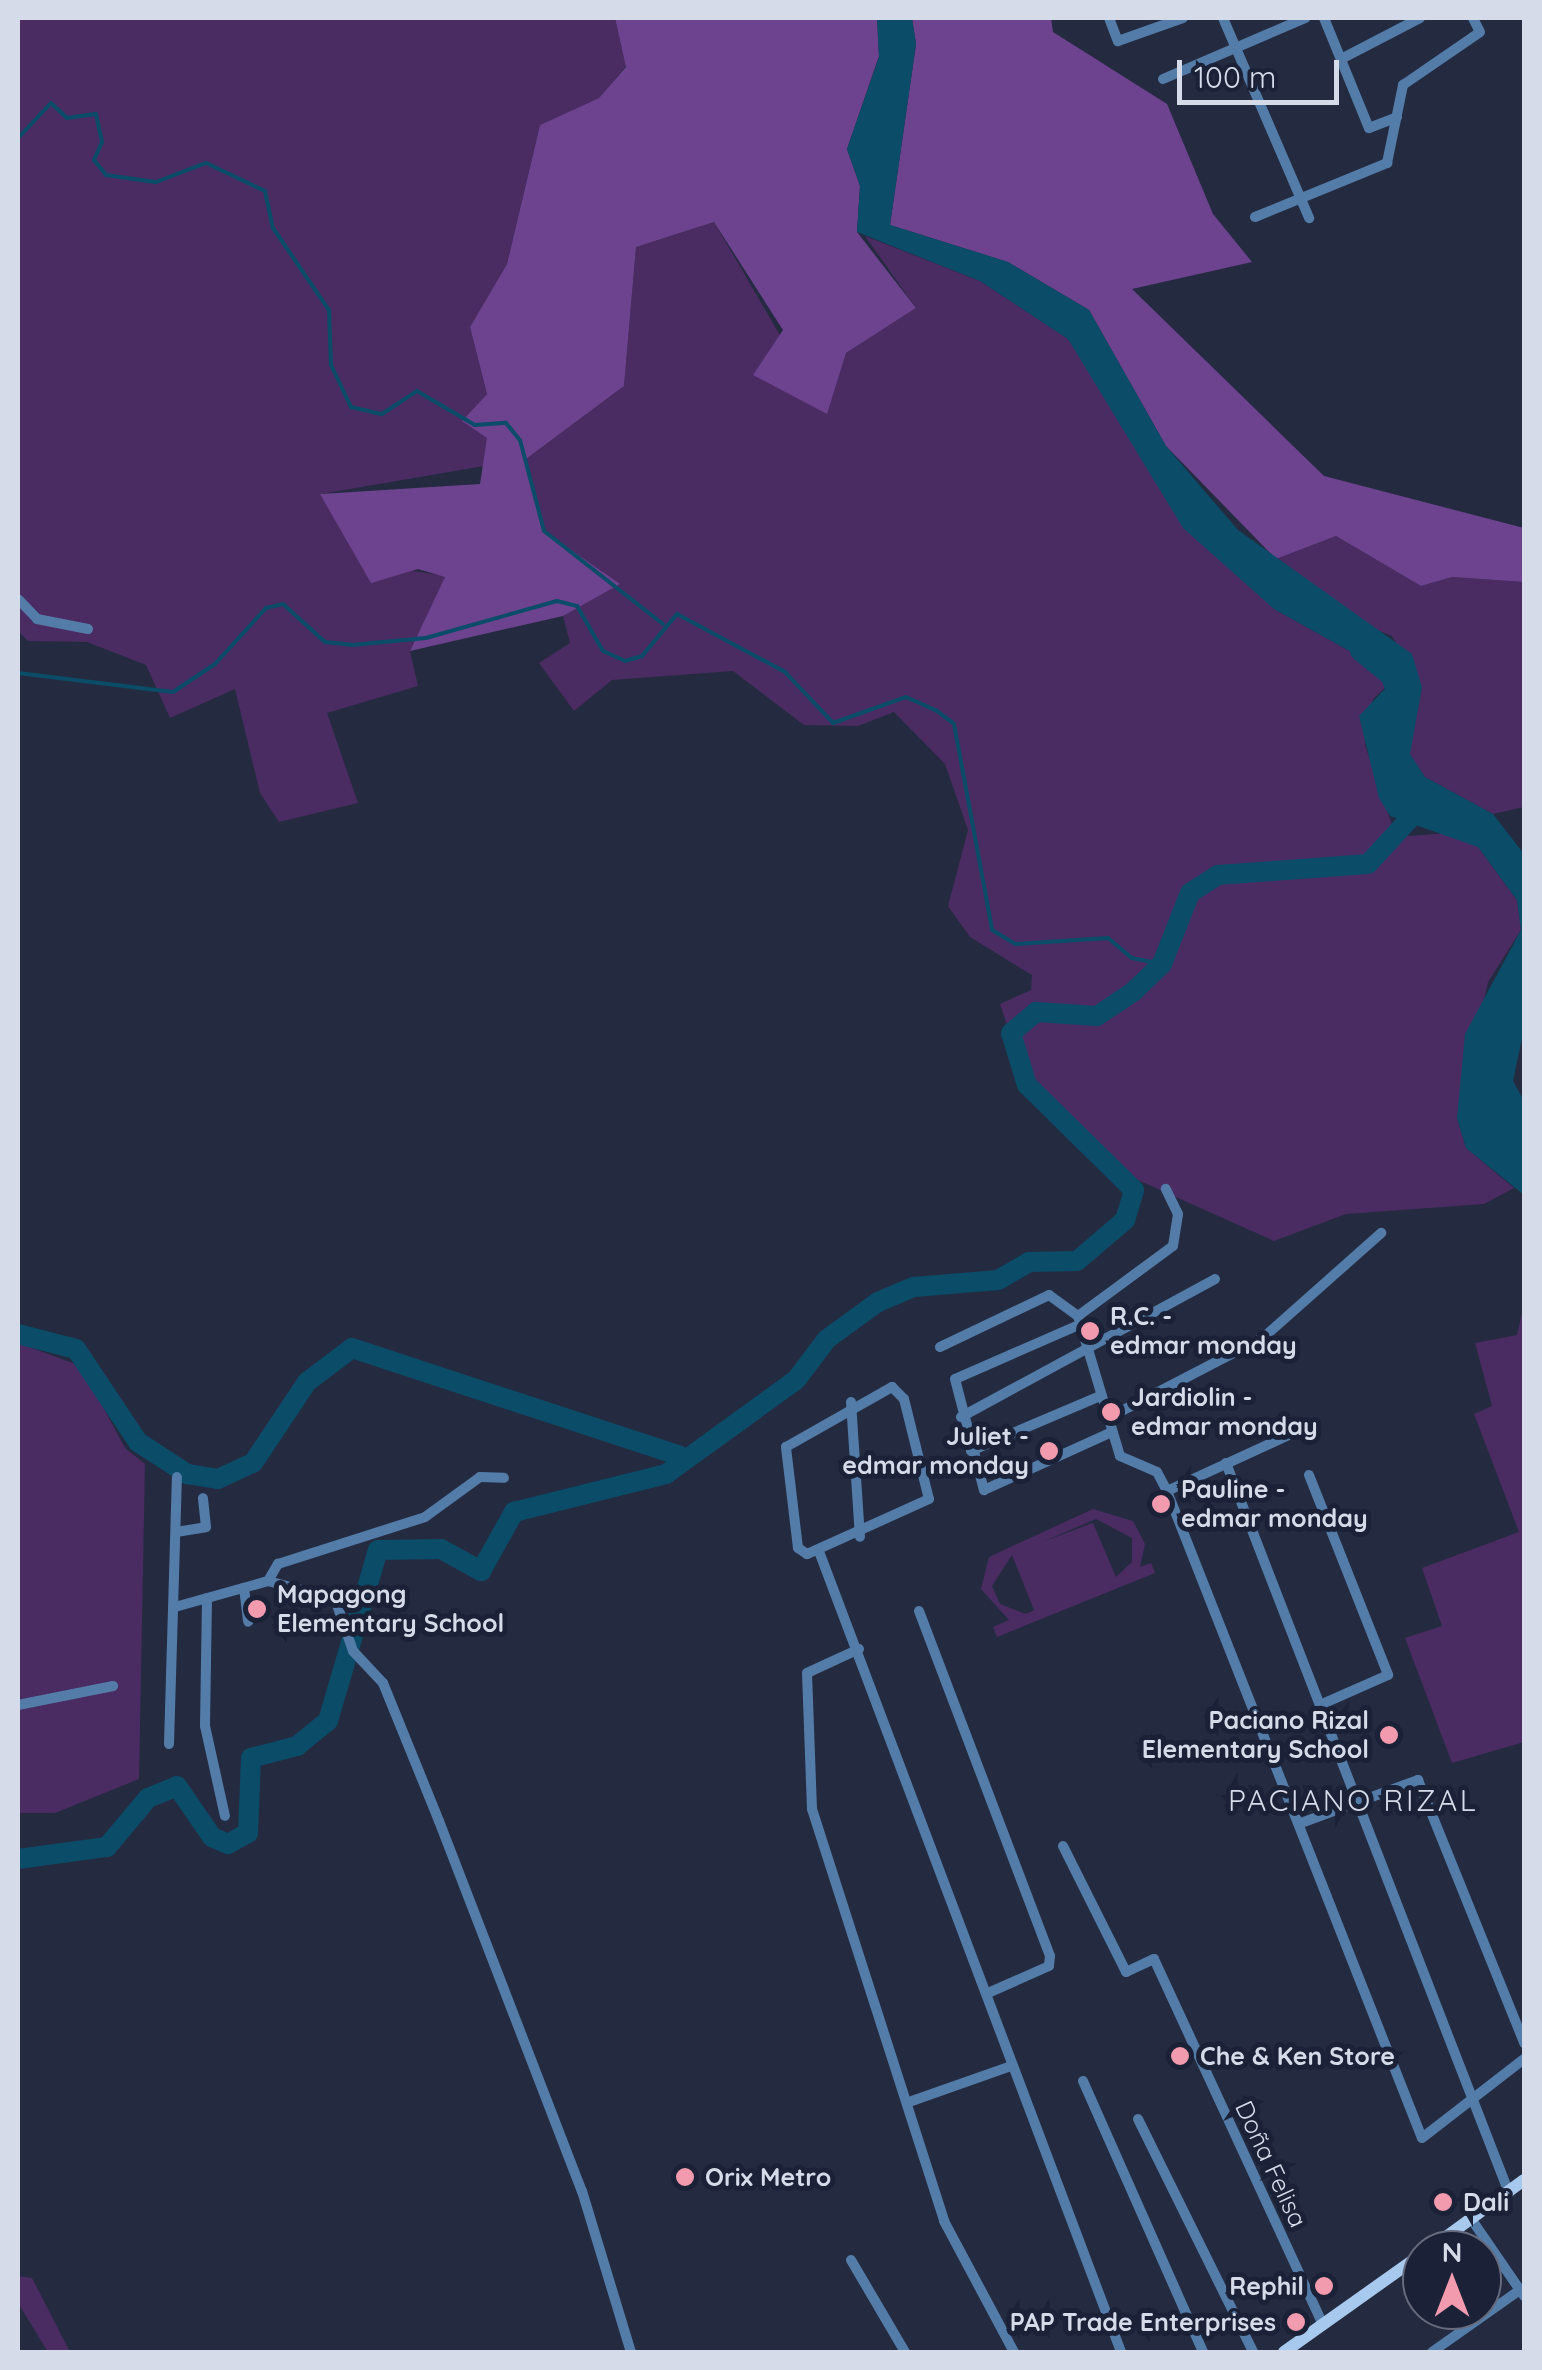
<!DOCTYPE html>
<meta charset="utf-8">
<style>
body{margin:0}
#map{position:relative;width:1542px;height:2370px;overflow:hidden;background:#242b40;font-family:Quicksand,sans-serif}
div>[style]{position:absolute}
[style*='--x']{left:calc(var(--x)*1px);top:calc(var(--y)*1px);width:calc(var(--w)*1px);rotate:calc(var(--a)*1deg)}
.green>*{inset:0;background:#4a2b62}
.forest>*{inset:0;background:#6d428f}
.water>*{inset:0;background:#0b4c68}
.stream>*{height:4px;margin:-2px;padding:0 2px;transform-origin:2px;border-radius:2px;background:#0b4c68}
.river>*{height:20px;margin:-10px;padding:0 10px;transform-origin:10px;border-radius:10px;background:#0b4c68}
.minor>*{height:10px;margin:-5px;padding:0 5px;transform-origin:5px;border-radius:5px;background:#537ca9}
.major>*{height:12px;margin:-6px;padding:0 6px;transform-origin:6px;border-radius:6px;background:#a8c9ee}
.dots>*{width:28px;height:28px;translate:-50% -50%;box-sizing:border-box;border:5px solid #1b2136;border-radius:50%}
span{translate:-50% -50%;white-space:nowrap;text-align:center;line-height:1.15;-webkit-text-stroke:10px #1b2136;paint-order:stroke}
.poi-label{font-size:25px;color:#d6dbe9;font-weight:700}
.left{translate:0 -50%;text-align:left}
.right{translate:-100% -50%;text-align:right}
.street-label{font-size:25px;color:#d6dbe9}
.quarter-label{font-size:30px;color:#d6dbe9;letter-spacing:2.5px}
.frame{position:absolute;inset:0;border:20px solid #d6dbe9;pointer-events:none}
.north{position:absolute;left:1402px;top:2230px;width:100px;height:100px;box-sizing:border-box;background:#1b2136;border:2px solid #666b7e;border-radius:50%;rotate:0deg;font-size:28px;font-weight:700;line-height:40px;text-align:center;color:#d6dbe9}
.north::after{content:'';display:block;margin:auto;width:35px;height:45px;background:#f29aae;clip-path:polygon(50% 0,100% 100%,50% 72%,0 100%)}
.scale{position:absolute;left:1177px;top:60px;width:162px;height:45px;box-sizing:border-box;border:5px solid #d6dbe9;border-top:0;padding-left:12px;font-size:30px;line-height:35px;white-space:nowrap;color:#d6dbe9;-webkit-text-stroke:8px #1b2136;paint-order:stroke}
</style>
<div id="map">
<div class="green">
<i style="clip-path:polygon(18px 18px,615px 18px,626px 66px,599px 98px,540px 125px,507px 264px,470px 327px,487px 394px,463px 420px,526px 459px,624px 386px,636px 247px,714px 222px,826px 414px,846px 353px,916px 308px,865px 236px,980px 281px,1068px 339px,1274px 609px,1396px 677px,1373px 699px,1365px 745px,1396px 837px,1449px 833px,1478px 847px,1517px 900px,1521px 930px,1488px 982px,1457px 1118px,1466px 1148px,1514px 1188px,1484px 1204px,1346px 1214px,1274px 1241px,1111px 1168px,1027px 1085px,1000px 1004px,1031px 990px,1032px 975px,970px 937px,948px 906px,968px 830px,945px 764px,894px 712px,858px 726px,804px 725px,733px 671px,612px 680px,574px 711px,539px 663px,570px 643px,563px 616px,619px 584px,544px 531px,525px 459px,321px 494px,364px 563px,446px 576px,410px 651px,418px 686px,327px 713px,358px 803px,279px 822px,260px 793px,235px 689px,170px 718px,146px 665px,87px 642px,28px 641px,18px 631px)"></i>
<i style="clip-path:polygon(1336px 536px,1421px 586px,1452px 577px,1524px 582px,1524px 807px,1493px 814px,1425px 777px,1409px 754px,1422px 687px,1392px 636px,1361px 624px,1276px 559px)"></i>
<i style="clip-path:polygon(1524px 1303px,1524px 1742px,1452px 1763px,1405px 1638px,1442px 1626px,1422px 1568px,1519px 1532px,1474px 1414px,1492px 1406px,1475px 1343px,1517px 1335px)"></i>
<i style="clip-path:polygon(18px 1343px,81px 1366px,125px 1448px,145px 1464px,139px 1779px,55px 1813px,18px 1813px)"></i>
<i style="clip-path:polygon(evenodd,1093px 1509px,1133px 1521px,1145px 1544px,1140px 1567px,1151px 1563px,1155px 1573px,997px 1637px,993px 1627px,1009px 1620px,981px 1589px,989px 1557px,1093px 1509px,1096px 1519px,1132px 1538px,1132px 1562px,1116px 1577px,1093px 1523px,1042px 1542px,1096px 1519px,1093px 1509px,1012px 1555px,1034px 1610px,1026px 1614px,1000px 1604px,992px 1586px,1012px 1555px)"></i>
<i style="clip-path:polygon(18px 2276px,32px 2278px,70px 2352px,48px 2352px,18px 2303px)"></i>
</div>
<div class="forest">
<i style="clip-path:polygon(615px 18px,877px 18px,879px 56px,847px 149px,860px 186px,857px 232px,916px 308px,846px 353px,827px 414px,753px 375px,783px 330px,714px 222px,636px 247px,624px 386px,526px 459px,544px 531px,620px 584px,563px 616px,410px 651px,445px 577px,418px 569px,371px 583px,320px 494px,480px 484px,487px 438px,462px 421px,487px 394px,470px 327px,507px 264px,540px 125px,599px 98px,626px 67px)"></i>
<i style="clip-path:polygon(912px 18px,1051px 18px,1053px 32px,1167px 104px,1213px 214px,1252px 262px,1132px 289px,1324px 476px,1524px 528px,1524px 582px,1452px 577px,1421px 586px,1336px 536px,1276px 559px,1166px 446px,1089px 310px,1008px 262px,890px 225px,916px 44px)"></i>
</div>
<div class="water">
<i style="clip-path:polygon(877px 18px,912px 18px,916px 44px,890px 225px,1008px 262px,1089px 310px,1166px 446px,1238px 530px,1412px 654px,1422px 687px,1410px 754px,1425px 777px,1493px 814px,1524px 854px,1524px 1029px,1513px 1081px,1524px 1101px,1524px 1195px,1466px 1148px,1457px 1118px,1465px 1034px,1521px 930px,1517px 900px,1478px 847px,1390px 816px,1379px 798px,1359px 716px,1396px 677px,1274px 609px,1183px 528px,1068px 339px,980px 281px,857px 232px,860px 186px,847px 149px,879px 57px)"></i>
</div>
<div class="stream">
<i style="--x:18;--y:138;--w:48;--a:-46.7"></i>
<i style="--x:51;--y:103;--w:22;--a:43"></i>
<i style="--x:67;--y:118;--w:29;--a:-8"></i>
<i style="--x:96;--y:114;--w:29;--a:78"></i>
<i style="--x:102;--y:142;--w:20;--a:114"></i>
<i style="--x:94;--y:160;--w:19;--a:51"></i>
<i style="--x:106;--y:175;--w:50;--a:8"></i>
<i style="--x:156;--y:182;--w:53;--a:-20.8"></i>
<i style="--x:206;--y:163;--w:65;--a:25.4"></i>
<i style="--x:265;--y:191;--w:38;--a:78"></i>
<i style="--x:273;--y:228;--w:99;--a:55.7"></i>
<i style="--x:329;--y:310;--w:55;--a:87.9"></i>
<i style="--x:331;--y:365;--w:47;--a:64.5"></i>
<i style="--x:351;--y:407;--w:32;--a:13"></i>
<i style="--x:382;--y:414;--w:42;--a:-33.3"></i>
<i style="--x:417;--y:391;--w:67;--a:30.4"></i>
<i style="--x:475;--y:425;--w:31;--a:-4"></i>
<i style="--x:506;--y:423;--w:22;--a:51"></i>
<i style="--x:520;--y:440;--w:94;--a:75.2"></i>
<i style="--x:544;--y:531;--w:151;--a:38"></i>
<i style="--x:18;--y:673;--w:156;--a:7"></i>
<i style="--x:173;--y:692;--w:50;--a:-33.7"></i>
<i style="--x:215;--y:664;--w:76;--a:-47.7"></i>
<i style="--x:266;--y:608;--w:17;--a:-13"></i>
<i style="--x:283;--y:604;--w:57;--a:42.1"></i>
<i style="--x:325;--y:642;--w:27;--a:6"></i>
<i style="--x:352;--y:645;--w:74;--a:-5.4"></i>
<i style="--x:426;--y:638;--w:136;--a:-15.8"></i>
<i style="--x:557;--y:601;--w:21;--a:14"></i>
<i style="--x:577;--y:606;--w:52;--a:60"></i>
<i style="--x:603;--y:651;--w:24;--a:24"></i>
<i style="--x:625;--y:661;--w:18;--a:-16"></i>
<i style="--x:642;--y:656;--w:55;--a:-50.2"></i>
<i style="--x:677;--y:614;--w:123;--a:28.2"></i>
<i style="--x:785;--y:672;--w:70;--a:46.7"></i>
<i style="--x:833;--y:723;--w:77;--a:-19.6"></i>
<i style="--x:906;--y:697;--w:34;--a:24"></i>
<i style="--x:937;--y:711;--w:21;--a:37"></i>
<i style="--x:954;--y:724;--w:209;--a:79.5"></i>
<i style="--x:992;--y:930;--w:27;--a:31"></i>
<i style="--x:1015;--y:944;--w:93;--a:-3.7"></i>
<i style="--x:1108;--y:938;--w:31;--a:40"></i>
<i style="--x:1132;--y:958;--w:31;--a:11"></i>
</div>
<div class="river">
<i style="--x:1360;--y:651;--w:40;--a:39"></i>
<i style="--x:1391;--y:676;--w:28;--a:72"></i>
<i style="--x:18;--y:1334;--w:60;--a:14.5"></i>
<i style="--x:76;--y:1349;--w:112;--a:56.3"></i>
<i style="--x:138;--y:1442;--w:59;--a:33.1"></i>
<i style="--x:187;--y:1474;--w:31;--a:9"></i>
<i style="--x:218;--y:1479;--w:38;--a:-25"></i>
<i style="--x:253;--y:1463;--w:97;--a:-56.3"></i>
<i style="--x:307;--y:1382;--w:56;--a:-37.1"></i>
<i style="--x:352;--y:1348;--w:346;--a:18.2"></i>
<i style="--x:18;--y:1859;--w:90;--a:-7.7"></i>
<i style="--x:107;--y:1847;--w:64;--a:-50.1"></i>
<i style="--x:148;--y:1798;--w:31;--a:-22"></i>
<i style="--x:177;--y:1786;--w:62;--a:55.5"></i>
<i style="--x:212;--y:1837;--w:17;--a:24"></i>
<i style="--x:228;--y:1844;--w:23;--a:-29"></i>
<i style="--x:248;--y:1833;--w:75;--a:-87.7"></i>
<i style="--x:251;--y:1758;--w:48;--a:-14.6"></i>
<i style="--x:297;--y:1746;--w:40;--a:-39"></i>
<i style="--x:328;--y:1721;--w:178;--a:-73.7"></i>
<i style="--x:378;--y:1550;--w:63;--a:-0.9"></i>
<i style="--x:441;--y:1549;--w:46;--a:28.8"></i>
<i style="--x:481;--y:1571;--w:68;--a:-60.8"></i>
<i style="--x:514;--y:1512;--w:157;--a:-14"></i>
<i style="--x:666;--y:1474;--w:160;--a:-35.9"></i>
<i style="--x:796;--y:1380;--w:51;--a:-52.9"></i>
<i style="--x:827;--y:1339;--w:63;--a:-36"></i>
<i style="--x:878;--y:1302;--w:39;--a:-23"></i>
<i style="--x:914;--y:1287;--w:84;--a:-4.8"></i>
<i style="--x:998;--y:1280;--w:36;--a:-30"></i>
<i style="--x:1029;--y:1262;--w:48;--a:-1.2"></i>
<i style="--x:1077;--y:1261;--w:63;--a:-40.5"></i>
<i style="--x:1125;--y:1220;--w:31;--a:-73"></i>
<i style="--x:1134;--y:1190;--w:150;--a:-135.5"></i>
<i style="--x:1027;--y:1085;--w:54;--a:-107.1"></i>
<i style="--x:1011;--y:1033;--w:33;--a:-40"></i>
<i style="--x:1036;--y:1012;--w:61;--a:3.8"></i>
<i style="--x:1097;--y:1016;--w:43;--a:-33.7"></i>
<i style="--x:1133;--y:992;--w:40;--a:-44"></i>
<i style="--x:1162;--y:964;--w:76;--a:-68.5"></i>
<i style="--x:1190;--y:893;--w:33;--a:-33"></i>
<i style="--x:1218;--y:875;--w:150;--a:-4.2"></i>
<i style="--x:1368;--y:864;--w:71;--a:-47.3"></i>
</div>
<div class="minor">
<i style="--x:1109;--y:18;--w:25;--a:69"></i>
<i style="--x:1118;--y:41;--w:69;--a:-19.5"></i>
<i style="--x:1223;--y:18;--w:218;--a:66.7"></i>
<i style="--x:1324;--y:18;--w:119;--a:67.8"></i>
<i style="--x:1369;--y:128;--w:30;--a:-21"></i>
<i style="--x:1341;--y:59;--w:89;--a:-27.4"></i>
<i style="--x:1163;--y:79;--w:155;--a:-23.2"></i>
<i style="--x:1255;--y:217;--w:143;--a:-22.2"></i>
<i style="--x:1387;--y:163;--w:80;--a:-78.4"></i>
<i style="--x:1403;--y:85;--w:93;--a:-34.5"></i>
<i style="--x:1480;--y:32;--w:16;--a:-117"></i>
<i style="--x:18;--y:599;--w:28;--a:46"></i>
<i style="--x:37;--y:619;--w:52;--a:11.1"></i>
<i style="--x:1078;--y:1316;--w:118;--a:-36.4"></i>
<i style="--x:1173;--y:1246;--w:32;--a:-81"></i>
<i style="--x:1178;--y:1214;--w:28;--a:-116"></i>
<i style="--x:1081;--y:1324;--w:137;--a:156.4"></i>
<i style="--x:955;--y:1379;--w:115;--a:75.4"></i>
<i style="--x:984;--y:1490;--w:141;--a:-24.4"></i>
<i style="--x:940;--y:1347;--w:121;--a:-25.5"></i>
<i style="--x:1049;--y:1295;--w:36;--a:36"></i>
<i style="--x:1078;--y:1316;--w:146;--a:73.3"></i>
<i style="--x:1120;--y:1456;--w:40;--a:23.4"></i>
<i style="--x:1157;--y:1472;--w:21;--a:62"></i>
<i style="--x:1167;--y:1491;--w:695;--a:68.49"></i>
<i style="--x:1422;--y:2138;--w:129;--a:-37.8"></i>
<i style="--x:892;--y:1387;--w:17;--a:45"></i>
<i style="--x:904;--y:1399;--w:103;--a:76"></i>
<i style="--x:929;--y:1499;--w:134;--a:155.7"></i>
<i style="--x:807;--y:1554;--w:11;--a:-146"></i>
<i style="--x:798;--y:1548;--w:102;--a:-96.8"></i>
<i style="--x:786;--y:1447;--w:122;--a:-29.5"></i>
<i style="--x:851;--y:1402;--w:135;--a:86.2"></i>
<i style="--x:961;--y:1417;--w:289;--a:-28.5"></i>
<i style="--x:1108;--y:1418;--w:176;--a:-27.4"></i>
<i style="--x:1264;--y:1337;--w:157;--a:-41.6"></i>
<i style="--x:971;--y:1451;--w:142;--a:-23.1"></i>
<i style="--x:1226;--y:1463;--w:783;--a:68.81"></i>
<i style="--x:1309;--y:1475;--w:215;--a:68.4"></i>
<i style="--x:1388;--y:1675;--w:74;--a:156.2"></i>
<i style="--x:1167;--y:1491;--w:153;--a:-24.7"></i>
<i style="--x:176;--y:1532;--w:30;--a:-9"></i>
<i style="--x:206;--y:1527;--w:29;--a:-96"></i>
<i style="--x:820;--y:1554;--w:853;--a:69.33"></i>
<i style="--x:268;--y:1581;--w:20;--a:-60"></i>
<i style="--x:278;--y:1564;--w:154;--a:-17.7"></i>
<i style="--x:425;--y:1517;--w:68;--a:-36"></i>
<i style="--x:480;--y:1477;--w:24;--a:2"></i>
<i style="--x:244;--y:1588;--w:34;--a:83"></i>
<i style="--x:207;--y:1598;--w:128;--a:90.9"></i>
<i style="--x:205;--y:1726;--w:92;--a:77.5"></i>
<i style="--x:175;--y:1607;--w:97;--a:-15.6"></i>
<i style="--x:268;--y:1581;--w:69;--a:15"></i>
<i style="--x:335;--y:1599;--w:55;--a:70.9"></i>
<i style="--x:353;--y:1651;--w:44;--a:46.8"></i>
<i style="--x:383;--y:1683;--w:149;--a:67.9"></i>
<i style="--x:439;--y:1821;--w:397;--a:68.9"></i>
<i style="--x:582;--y:2191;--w:168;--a:73.1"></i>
<i style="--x:919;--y:1611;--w:369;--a:69.2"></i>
<i style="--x:1050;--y:1956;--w:10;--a:96"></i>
<i style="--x:1049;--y:1966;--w:67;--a:156.1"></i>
<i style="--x:859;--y:1649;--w:57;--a:155.2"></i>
<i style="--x:807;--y:1673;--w:136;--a:87.9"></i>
<i style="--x:812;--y:1809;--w:433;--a:72.2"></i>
<i style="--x:944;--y:2221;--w:149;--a:61.9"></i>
<i style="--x:18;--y:1705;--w:97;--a:-11.3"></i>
<i style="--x:169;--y:1744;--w:267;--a:-88.3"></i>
<i style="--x:1301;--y:1823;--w:125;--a:-20.2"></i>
<i style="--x:1418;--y:1780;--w:284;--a:68"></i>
<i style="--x:1063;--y:1846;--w:141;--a:63.4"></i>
<i style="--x:1126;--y:1972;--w:31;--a:-25"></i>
<i style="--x:1154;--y:1959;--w:402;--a:65.2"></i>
<i style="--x:1083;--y:2081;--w:296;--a:66.1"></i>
<i style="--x:909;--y:2102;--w:108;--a:-19.4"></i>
<i style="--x:1138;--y:2119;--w:260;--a:63.7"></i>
<i style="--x:1472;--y:2220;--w:92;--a:55.6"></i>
<i style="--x:851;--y:2260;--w:107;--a:59.6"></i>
<i style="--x:1432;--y:2352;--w:108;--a:-35.2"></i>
</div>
<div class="major">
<i style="--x:1428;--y:2250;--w:119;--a:-36.1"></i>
<i style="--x:1284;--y:2352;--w:169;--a:-35.4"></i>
</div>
<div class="dots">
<i style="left:1090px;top:1331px;background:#f29aae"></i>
<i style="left:1111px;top:1412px;background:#f29aae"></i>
<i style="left:1049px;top:1451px;background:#f29aae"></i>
<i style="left:1161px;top:1504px;background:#f29aae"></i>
<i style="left:257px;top:1609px;background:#f29aae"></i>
<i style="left:1389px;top:1735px;background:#f29aae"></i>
<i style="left:1180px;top:2056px;background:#f29aae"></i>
<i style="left:685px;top:2177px;background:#f29aae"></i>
<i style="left:1443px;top:2202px;background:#f29aae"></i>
<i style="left:1324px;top:2286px;background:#f29aae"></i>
<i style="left:1296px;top:2322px;background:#f29aae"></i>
</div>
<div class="poi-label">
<span class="left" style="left:1110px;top:1331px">R.C. -<br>edmar monday</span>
<span class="left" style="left:1131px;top:1412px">Jardiolin -<br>edmar monday</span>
<span class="right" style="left:1029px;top:1451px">Juliet -<br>edmar monday</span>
<span class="left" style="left:1181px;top:1504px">Pauline -<br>edmar monday</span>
<span class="left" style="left:277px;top:1609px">Mapagong<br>Elementary School</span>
<span class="right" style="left:1369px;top:1735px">Paciano Rizal<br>Elementary School</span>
<span class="left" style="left:1200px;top:2056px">Che &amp; Ken Store</span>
<span class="left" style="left:705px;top:2177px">Orix Metro</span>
<span class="left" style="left:1463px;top:2202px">Dali</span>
<span class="right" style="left:1304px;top:2286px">Rephil</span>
<span class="right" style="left:1276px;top:2322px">PAP Trade Enterprises</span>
</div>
<div class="street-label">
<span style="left:1271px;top:2164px;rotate:65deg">Doña Felisa</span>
</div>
<div class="quarter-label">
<span style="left:1353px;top:1800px">PACIANO RIZAL</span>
</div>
<div class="frame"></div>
<div class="north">N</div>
<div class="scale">100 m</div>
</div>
